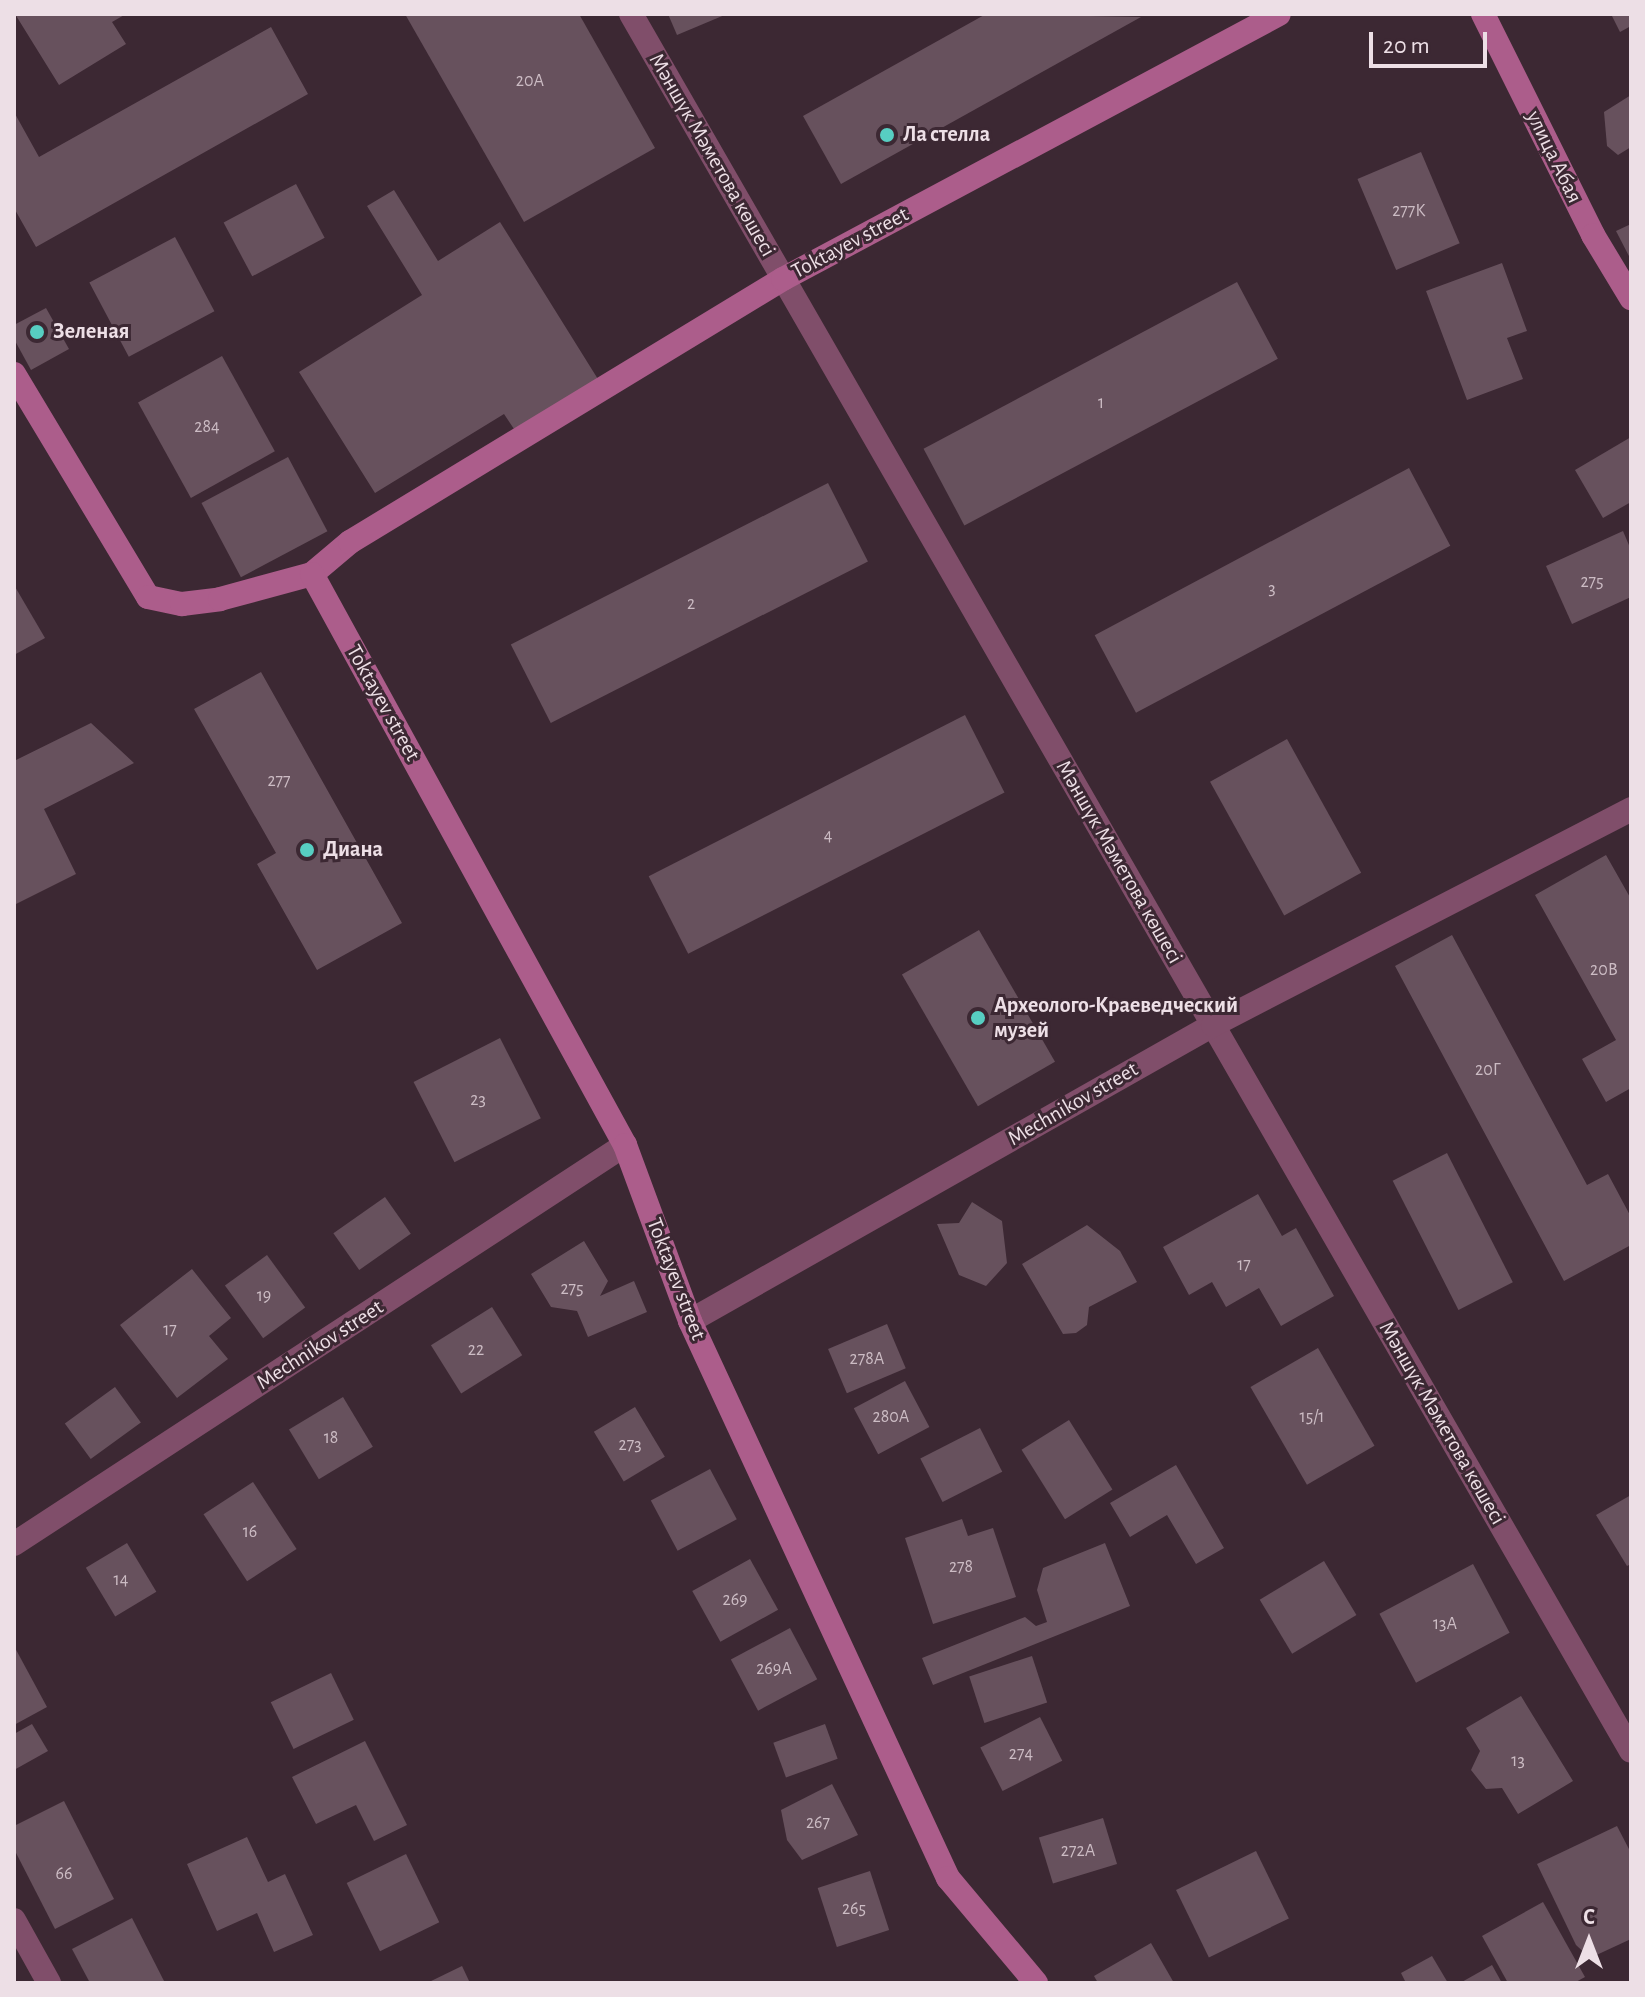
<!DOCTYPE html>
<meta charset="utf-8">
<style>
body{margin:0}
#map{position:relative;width:1645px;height:1997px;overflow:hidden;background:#3c2833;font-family:"Alegreya Sans",sans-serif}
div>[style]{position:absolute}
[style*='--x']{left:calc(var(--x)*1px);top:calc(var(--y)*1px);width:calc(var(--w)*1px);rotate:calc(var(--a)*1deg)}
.building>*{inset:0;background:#67515d;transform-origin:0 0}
.street>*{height:24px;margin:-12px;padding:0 12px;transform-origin:12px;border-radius:12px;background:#804e6a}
.secondary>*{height:24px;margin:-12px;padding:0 12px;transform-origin:12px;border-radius:12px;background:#ac5d8b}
.dots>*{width:22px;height:22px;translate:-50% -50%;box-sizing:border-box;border:4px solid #3c2833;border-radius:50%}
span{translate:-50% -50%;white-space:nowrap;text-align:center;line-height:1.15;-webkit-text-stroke:6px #3c2833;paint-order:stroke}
.number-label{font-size:18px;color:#ccbcc4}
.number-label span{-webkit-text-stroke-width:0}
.poi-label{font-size:22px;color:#eddfe6;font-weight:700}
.left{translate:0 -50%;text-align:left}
.street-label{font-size:22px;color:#eddfe6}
.frame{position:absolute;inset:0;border:16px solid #eddfe6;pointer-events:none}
.north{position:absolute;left:1549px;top:1901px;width:80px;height:80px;-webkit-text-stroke:6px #3c2833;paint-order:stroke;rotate:0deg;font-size:22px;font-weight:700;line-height:32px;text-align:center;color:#eddfe6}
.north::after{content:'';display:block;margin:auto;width:28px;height:36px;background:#eddfe6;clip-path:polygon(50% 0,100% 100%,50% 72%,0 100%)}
.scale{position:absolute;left:1369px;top:32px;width:118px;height:36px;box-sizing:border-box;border:4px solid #eddfe6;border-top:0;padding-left:10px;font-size:24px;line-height:28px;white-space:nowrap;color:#eddfe6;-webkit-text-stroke:6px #3c2833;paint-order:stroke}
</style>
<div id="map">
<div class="building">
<i style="clip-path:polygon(15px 14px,126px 14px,112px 22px,126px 44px,59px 85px)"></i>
<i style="clip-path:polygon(405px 14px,579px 14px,655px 148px,524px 222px)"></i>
<i style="clip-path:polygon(668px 14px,727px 14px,677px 35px)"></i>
<i style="clip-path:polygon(986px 14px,1141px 17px,841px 184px,803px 116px)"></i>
<i style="clip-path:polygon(1611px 14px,1631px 14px,1631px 26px,1620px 32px)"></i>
<i style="clip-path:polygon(271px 27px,308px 94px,36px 247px,14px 208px,14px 112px,39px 157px)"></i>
<i style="clip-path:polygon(1631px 95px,1631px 147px,1618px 155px,1607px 146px,1604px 112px)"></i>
<i style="left:1421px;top:152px;width:99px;height:69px;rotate:67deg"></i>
<i style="left:296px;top:184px;width:61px;height:82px;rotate:62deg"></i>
<i style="clip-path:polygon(394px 190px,438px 261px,500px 222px,601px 384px,518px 435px,504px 414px,375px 493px,299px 372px,422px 295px,367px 206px)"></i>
<i style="clip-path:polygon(1631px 224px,1631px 260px,1616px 231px)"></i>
<i style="left:175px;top:237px;width:84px;height:97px;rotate:62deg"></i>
<i style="clip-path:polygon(1502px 263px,1527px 331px,1507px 338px,1523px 379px,1467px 400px,1426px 291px)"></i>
<i style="left:1237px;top:282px;width:87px;height:355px;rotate:62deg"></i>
<i style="clip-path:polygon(46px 308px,69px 349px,31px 370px,14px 339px,14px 325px)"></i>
<i style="left:222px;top:356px;width:109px;height:96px;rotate:61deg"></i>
<i style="clip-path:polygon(1631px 437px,1631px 502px,1603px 518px,1575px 470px)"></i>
<i style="left:288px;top:457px;width:84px;height:98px;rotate:62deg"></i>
<i style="left:1409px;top:468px;width:88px;height:356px;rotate:62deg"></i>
<i style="left:828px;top:483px;width:88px;height:356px;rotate:63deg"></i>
<i style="clip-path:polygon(1623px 531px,1631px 550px,1631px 597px,1572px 624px,1546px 566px)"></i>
<i style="clip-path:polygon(14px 585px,45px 638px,14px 655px)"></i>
<i style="clip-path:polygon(261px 672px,402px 923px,317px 970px,257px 864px,276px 853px,194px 709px)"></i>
<i style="left:965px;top:715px;width:87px;height:355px;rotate:63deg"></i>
<i style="clip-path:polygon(91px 723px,134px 763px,44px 809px,76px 874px,14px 905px,14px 761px)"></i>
<i style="left:1287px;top:739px;width:153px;height:88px;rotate:61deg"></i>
<i style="clip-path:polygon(1606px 855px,1631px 899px,1631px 1088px,1606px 1102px,1582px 1059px,1616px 1040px,1535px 895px)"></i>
<i style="left:979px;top:930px;width:152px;height:89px;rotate:60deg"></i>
<i style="clip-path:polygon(1452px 935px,1587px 1185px,1608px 1174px,1631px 1217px,1631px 1245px,1564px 1281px,1395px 966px)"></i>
<i style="left:500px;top:1038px;width:90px;height:97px;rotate:63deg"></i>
<i style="left:1447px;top:1153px;width:145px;height:61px;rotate:63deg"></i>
<i style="clip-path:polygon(1258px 1194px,1282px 1236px,1296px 1228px,1334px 1296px,1281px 1326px,1259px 1288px,1226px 1307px,1212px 1282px,1189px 1295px,1163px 1247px)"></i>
<i style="left:385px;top:1197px;width:45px;height:63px;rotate:55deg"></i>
<i style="clip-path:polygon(972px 1202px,1002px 1221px,1007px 1263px,986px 1286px,959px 1275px,937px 1224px,959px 1223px)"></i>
<i style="clip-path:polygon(1087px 1225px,1120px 1251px,1137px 1282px,1089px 1307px,1087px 1325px,1076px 1333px,1063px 1334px,1022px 1264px)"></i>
<i style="clip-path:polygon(584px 1241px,608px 1281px,600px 1296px,634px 1281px,647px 1312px,588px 1337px,577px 1311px,551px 1307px,531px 1274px)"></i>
<i style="left:267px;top:1255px;width:65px;height:52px;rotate:54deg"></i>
<i style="clip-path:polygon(192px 1269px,231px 1318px,209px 1336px,228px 1359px,177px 1398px,120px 1325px)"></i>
<i style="left:492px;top:1307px;width:57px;height:72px;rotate:58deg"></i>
<i style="left:887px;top:1324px;width:48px;height:64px;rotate:67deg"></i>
<i style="left:1318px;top:1348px;width:113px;height:78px;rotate:60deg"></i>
<i style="left:905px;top:1381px;width:52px;height:58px;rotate:62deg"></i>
<i style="left:115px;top:1387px;width:44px;height:62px;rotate:54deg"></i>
<i style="left:343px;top:1397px;width:58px;height:63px;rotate:59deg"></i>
<i style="left:635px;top:1407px;width:58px;height:48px;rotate:59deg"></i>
<i style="left:1069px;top:1420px;width:82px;height:56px;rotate:58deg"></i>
<i style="left:980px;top:1428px;width:49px;height:67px;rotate:63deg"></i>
<i style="clip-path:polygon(1176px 1465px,1224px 1548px,1196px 1564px,1167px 1515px,1130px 1537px,1110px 1503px)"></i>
<i style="left:710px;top:1469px;width:57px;height:67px;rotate:62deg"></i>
<i style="left:253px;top:1482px;width:80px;height:59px;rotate:57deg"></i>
<i style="clip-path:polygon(1631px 1495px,1631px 1564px,1627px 1566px,1596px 1515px)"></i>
<i style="clip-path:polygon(962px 1519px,968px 1536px,993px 1528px,1016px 1597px,933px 1624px,905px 1538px)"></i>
<i style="left:127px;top:1543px;width:57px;height:48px;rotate:59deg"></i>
<i style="clip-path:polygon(1105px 1543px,1130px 1606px,933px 1685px,922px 1658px,1025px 1617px,1036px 1626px,1047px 1622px,1037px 1590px,1043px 1568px)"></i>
<i style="left:750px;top:1559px;width:58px;height:66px;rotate:61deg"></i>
<i style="left:1324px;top:1561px;width:63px;height:75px;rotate:59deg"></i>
<i style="left:1473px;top:1564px;width:78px;height:106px;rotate:62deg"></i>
<i style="left:790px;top:1628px;width:58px;height:67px;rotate:62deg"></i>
<i style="clip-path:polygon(14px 1646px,47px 1707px,14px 1725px)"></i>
<i style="left:1032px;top:1656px;width:49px;height:66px;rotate:72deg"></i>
<i style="left:331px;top:1673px;width:52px;height:67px;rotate:64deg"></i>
<i style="clip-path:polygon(1521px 1696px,1573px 1781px,1518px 1814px,1502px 1788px,1486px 1789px,1471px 1770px,1480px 1751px,1466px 1728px)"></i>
<i style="left:1040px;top:1717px;width:49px;height:67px;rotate:63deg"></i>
<i style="clip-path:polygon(32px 1724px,48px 1751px,14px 1770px,14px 1734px)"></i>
<i style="left:825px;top:1724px;width:37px;height:55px;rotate:70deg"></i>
<i style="clip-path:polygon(365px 1741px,407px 1825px,374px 1841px,356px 1805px,316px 1824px,292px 1777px)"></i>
<i style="clip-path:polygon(832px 1784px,858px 1835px,802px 1860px,787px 1840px,781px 1810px)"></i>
<i style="clip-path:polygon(64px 1801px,114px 1899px,55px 1929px,14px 1849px,14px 1826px)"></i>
<i style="left:1103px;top:1818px;width:48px;height:67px;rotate:73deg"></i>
<i style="clip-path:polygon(1617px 1826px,1631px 1853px,1631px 1939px,1590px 1958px,1576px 1945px,1537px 1864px)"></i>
<i style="clip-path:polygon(247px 1837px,268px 1882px,285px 1874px,313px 1935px,274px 1952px,257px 1913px,217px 1931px,187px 1864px)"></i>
<i style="left:1256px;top:1851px;width:75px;height:89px;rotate:64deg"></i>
<i style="left:406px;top:1854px;width:76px;height:66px;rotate:64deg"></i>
<i style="left:870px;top:1871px;width:62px;height:55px;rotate:72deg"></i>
<i style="clip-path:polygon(1543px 1902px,1585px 1977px,1574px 1983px,1508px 1983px,1482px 1936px)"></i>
<i style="clip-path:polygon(132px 1918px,165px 1983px,90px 1983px,72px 1949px)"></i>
<i style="clip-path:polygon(1151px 1943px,1174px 1983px,1098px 1983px,1094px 1976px)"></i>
<i style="clip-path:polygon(1432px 1956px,1448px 1983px,1406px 1983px,1401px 1973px)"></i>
<i style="clip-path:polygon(1492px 1965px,1502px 1983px,1460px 1983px)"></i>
<i style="clip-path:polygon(462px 1966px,470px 1983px,427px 1983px)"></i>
</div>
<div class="street">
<i style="--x:631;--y:14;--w:2004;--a:60.07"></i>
<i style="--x:690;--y:1321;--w:601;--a:-29.51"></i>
<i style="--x:1213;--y:1025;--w:471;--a:-27.3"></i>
<i style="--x:14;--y:1544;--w:730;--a:-33.15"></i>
<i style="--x:14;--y:1920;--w:72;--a:60.9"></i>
</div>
<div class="secondary">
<i style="--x:1483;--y:14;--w:247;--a:63.5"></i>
<i style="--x:1593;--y:235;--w:74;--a:58.9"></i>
<i style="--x:14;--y:374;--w:260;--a:59"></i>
<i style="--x:148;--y:597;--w:35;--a:12"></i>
<i style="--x:182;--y:604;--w:38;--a:-7"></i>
<i style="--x:220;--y:599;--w:95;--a:-15.2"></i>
<i style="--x:312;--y:574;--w:50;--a:-40.1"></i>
<i style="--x:350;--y:542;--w:507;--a:-31.27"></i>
<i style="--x:783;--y:279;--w:562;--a:-28.11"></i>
<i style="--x:312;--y:574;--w:651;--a:61.27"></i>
<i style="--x:625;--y:1145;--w:188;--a:69.7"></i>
<i style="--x:690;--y:1321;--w:614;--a:65.15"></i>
<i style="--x:948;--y:1878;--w:137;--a:50"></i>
</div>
<div class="dots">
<i style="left:887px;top:135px;background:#57cec2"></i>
<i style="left:37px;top:332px;background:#57cec2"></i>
<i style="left:307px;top:850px;background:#57cec2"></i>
<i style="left:978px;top:1018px;background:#57cec2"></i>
</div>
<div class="number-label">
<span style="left:530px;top:81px">20А</span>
<span style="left:1409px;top:211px">277К</span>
<span style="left:1101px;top:403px">1</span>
<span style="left:207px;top:427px">284</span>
<span style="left:1592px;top:582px">275</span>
<span style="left:1272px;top:589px">3</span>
<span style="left:691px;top:604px">2</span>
<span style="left:279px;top:781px">277</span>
<span style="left:828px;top:836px">4</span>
<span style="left:1604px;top:970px">20В</span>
<span style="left:1488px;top:1070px">20Г</span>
<span style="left:478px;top:1100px">23</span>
<span style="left:1244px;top:1265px">17</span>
<span style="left:572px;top:1289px">275</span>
<span style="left:264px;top:1296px">19</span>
<span style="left:170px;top:1330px">17</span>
<span style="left:476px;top:1350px">22</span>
<span style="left:867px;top:1359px">278А</span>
<span style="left:891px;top:1417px">280А</span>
<span style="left:1312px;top:1417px">15/1</span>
<span style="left:331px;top:1438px">18</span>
<span style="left:630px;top:1445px">273</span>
<span style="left:250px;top:1532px">16</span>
<span style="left:961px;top:1567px">278</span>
<span style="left:121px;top:1580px">14</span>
<span style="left:735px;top:1600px">269</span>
<span style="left:1445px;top:1624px">13А</span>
<span style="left:774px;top:1669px">269А</span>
<span style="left:1021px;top:1754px">274</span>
<span style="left:1518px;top:1761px">13</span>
<span style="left:818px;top:1823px">267</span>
<span style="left:1078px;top:1851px">272А</span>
<span style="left:64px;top:1874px">66</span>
<span style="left:854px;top:1909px">265</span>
</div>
<div class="poi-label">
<span class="left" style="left:903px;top:135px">Ла стелла</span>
<span class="left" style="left:53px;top:332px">Зеленая</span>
<span class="left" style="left:323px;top:850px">Диана</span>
<span class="left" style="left:994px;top:1018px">Археолого-Краеведческий<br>музей</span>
</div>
<div class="street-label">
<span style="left:712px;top:155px;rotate:60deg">Мәншүк Мәметова көшесі</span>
<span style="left:1554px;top:157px;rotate:64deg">улица Абая</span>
<span style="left:850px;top:243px;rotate:-28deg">Toktayev street</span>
<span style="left:383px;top:703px;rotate:61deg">Toktayev street</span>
<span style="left:1119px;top:862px;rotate:60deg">Мәншүк Мәметова көшесі</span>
<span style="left:1073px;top:1104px;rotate:-30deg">Mechnikov street</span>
<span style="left:676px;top:1279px;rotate:69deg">Toktayev street</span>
<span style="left:320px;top:1345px;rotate:-33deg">Mechnikov street</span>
<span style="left:1442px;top:1423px;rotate:60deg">Мәншүк Мәметова көшесі</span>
</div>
<div class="frame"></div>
<div class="north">С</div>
<div class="scale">20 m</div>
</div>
